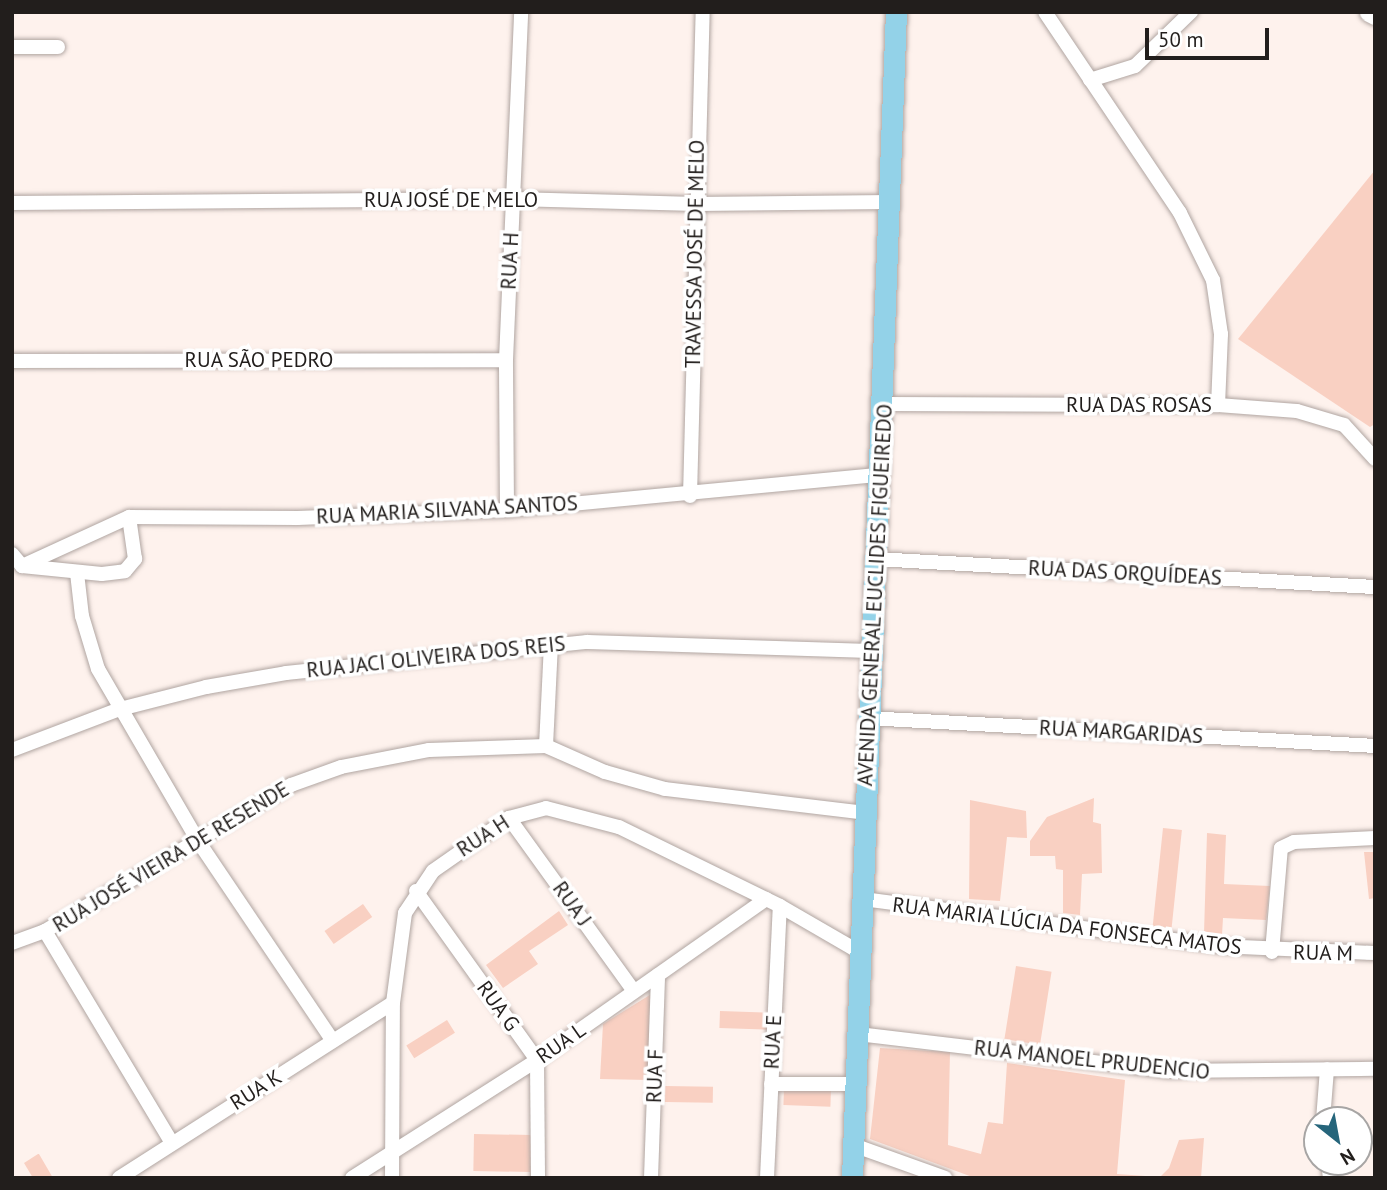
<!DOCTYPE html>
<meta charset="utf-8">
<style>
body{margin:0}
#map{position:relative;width:1387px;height:1190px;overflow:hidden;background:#fef2ed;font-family:"PT Sans",sans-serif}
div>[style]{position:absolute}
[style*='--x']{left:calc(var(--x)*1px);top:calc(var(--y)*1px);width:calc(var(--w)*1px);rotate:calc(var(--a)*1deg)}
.green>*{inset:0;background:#f9d0c2;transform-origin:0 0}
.roads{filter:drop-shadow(0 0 2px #b0a5a1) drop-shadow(0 0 2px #b0a5a1)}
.street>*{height:14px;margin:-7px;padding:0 7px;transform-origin:7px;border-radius:7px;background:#fff}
.secondary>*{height:19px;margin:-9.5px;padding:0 9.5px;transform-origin:9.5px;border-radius:9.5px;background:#fff}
.primary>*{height:21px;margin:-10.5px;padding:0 10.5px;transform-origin:10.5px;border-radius:10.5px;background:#93d2e8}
span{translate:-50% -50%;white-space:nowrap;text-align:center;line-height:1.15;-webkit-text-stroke:7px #fff;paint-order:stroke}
.street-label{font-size:21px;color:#221e1c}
.frame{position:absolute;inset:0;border:14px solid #221e1c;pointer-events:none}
.north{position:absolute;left:1303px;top:1106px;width:70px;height:70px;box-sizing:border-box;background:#fff;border:2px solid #a7a5a4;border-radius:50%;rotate:149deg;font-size:19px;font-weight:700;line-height:28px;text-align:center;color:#221e1c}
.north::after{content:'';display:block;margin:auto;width:24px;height:32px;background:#26657b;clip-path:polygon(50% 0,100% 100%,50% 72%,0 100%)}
.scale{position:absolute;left:1145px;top:28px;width:124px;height:32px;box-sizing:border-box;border:4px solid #221e1c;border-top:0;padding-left:9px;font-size:21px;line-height:24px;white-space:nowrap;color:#221e1c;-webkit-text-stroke:5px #fff;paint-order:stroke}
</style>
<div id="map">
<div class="green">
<i style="clip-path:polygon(1375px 170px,1375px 424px,1370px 427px,1238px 339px)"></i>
<i style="clip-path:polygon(1094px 798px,1093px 822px,1101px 824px,1102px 873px,1082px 874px,1080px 915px,1063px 913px,1063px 870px,1056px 869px,1055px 856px,1030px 856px,1030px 841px,1047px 817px)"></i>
<i style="clip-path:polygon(970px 800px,1026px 811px,1027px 838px,1007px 837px,1000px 901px,969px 899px)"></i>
<i style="left:1163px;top:828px;width:19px;height:99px;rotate:6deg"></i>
<i style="clip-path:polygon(1207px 833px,1226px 835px,1224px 884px,1270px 886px,1266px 920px,1223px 918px,1222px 935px,1204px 933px)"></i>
<i style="clip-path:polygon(1364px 852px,1375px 852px,1375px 898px,1369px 899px)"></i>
<i style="left:363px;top:904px;width:16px;height:47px;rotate:55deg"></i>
<i style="clip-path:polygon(559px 911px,568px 925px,529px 951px,538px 964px,503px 988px,486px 965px)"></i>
<i style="left:1016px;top:966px;width:36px;height:74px;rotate:9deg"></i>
<i style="clip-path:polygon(653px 993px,648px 1080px,600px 1079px,603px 1024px)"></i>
<i style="left:720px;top:1011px;width:48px;height:17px;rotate:2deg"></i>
<i style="left:447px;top:1020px;width:15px;height:48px;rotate:58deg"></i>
<i style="clip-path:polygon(880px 1048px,950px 1052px,948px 1145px,981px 1154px,988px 1122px,1003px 1124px,1007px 1063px,1125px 1080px,1117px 1174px,1160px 1177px,1169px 1168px,1179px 1140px,1204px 1138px,1201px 1178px,975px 1178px,870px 1139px)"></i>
<i style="left:665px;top:1086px;width:48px;height:16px;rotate:1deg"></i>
<i style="left:784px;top:1088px;width:47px;height:17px;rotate:2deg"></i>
<i style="left:474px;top:1134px;width:57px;height:37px;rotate:1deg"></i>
<i style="clip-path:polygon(38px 1154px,39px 1154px,53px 1178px,33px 1178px,24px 1163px)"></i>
</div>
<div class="roads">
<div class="street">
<i style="--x:1045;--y:12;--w:242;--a:56.1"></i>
<i style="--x:1180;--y:213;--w:75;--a:63.8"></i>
<i style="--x:1213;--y:280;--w:55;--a:81.6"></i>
<i style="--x:1221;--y:334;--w:71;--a:92.4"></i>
<i style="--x:12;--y:47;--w:46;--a:0"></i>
<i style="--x:1090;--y:80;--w:47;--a:-17.3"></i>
<i style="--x:1135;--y:66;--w:78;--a:-44"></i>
<i style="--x:12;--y:203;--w:501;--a:-0.46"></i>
<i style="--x:513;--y:199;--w:183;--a:1.6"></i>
<i style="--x:696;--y:204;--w:194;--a:-0.6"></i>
<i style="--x:12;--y:361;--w:494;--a:-0.1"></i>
<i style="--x:885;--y:404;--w:333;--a:0.2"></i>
<i style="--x:1218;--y:405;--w:79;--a:4.3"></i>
<i style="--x:1297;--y:411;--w:49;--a:16.6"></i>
<i style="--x:1344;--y:425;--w:46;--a:47.6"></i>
<i style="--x:690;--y:496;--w:484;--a:-88.5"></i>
<i style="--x:507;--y:510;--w:150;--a:-90.4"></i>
<i style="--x:506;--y:360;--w:348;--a:-87.5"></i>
<i style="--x:12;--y:554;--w:16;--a:50"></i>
<i style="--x:22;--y:566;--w:118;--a:-24.6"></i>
<i style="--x:129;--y:517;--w:169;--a:0.3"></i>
<i style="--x:298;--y:518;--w:209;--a:-2.2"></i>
<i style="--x:507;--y:510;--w:375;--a:-5.4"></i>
<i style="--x:875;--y:559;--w:501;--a:3.21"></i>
<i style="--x:22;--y:566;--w:80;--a:5.7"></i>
<i style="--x:102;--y:574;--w:23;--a:-7"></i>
<i style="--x:125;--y:571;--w:16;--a:-50"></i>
<i style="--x:135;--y:559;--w:42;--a:-98.1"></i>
<i style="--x:77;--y:573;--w:43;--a:83.4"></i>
<i style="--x:82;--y:616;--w:55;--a:73.2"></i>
<i style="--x:98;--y:669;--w:199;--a:59.8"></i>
<i style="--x:198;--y:841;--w:241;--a:56"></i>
<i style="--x:867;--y:718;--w:509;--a:3.15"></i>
<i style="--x:546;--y:746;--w:101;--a:-87.2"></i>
<i style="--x:12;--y:750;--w:116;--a:-20.8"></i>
<i style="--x:120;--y:709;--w:89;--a:-14.3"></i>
<i style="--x:206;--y:687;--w:81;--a:-9.9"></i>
<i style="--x:286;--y:673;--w:303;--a:-5.9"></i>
<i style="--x:587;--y:642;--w:284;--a:1.8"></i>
<i style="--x:509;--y:818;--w:213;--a:54.2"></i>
<i style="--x:416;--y:891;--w:208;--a:54.4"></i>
<i style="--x:537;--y:1060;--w:118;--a:89.5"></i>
<i style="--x:863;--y:899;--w:359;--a:7.5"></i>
<i style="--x:1219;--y:946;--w:156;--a:2.6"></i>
<i style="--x:45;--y:931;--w:247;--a:59.1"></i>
<i style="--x:12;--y:943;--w:35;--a:-20"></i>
<i style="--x:45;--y:931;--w:286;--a:-30.7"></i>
<i style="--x:291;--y:785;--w:53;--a:-19.8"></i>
<i style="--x:341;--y:767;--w:90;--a:-10.9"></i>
<i style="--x:429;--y:750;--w:117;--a:-2"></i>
<i style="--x:546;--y:746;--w:64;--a:23.8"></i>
<i style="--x:605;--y:772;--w:62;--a:15.8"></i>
<i style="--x:665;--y:789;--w:201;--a:6.8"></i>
<i style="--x:1272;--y:952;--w:104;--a:-85.1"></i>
<i style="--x:1281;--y:848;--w:14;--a:-25"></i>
<i style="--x:1294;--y:842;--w:81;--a:-2.8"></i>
<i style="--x:858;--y:1034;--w:313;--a:6.8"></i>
<i style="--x:1169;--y:1071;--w:206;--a:-0.6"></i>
<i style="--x:771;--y:1084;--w:86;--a:0"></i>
<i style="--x:1323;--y:1120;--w:51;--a:-85.5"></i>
<i style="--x:853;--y:1145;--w:98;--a:19.7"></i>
<i style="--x:1328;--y:1162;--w:16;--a:83"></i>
<i style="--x:119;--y:1178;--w:325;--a:-32.6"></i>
<i style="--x:352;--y:1178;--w:219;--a:-32.5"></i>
<i style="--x:537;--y:1060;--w:280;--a:-35.1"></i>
<i style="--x:392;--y:1178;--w:175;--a:-89.7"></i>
<i style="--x:393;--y:1003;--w:91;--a:-82.4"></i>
<i style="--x:405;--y:913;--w:50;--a:-56.3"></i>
<i style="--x:433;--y:871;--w:93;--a:-34.9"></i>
<i style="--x:509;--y:818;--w:38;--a:-15"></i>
<i style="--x:546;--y:808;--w:75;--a:14.6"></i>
<i style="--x:619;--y:827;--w:179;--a:26.1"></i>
<i style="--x:780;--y:906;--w:94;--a:30.1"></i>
<i style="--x:651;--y:1178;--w:203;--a:-88"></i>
<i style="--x:767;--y:1178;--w:272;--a:-87.3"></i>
</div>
<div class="secondary">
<i style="--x:1369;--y:12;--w:7;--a:27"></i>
</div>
<div class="primary">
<i style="--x:852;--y:1178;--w:1167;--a:-87.84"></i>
</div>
</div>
<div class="street-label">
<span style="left:451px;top:200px">RUA JOSÉ DE MELO</span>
<span style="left:695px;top:254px;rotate:-89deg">TRAVESSA JOSÉ DE MELO</span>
<span style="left:510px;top:261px;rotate:-87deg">RUA H</span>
<span style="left:259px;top:360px">RUA SÃO PEDRO</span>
<span style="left:1139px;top:405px">RUA DAS ROSAS</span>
<span style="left:447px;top:510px;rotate:-3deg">RUA MARIA SILVANA SANTOS</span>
<span style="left:1125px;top:573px;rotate:3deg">RUA DAS ORQUÍDEAS</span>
<span style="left:875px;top:595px;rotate:-87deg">AVENIDA GENERAL EUCLIDES FIGUEIREDO</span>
<span style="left:436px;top:657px;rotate:-6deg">RUA JACI OLIVEIRA DOS REIS</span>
<span style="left:1121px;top:732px;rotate:3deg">RUA MARGARIDAS</span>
<span style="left:483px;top:836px;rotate:-33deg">RUA H</span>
<span style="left:171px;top:857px;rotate:-31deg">RUA JOSÉ VIEIRA DE RESENDE</span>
<span style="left:572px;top:904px;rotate:54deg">RUA J</span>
<span style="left:1067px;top:926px;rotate:7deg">RUA MARIA LÚCIA DA FONSECA MATOS</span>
<span style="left:1323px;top:953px;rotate:1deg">RUA M</span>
<span style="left:498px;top:1006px;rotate:54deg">RUA G</span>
<span style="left:773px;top:1042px;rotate:-87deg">RUA E</span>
<span style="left:561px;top:1043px;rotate:-35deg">RUA L</span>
<span style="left:1092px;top:1060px;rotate:6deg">RUA MANOEL PRUDENCIO</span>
<span style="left:655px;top:1076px;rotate:-88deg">RUA F</span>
<span style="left:256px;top:1090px;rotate:-32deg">RUA K</span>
</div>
<div class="frame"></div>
<div class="north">N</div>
<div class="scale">50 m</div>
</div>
